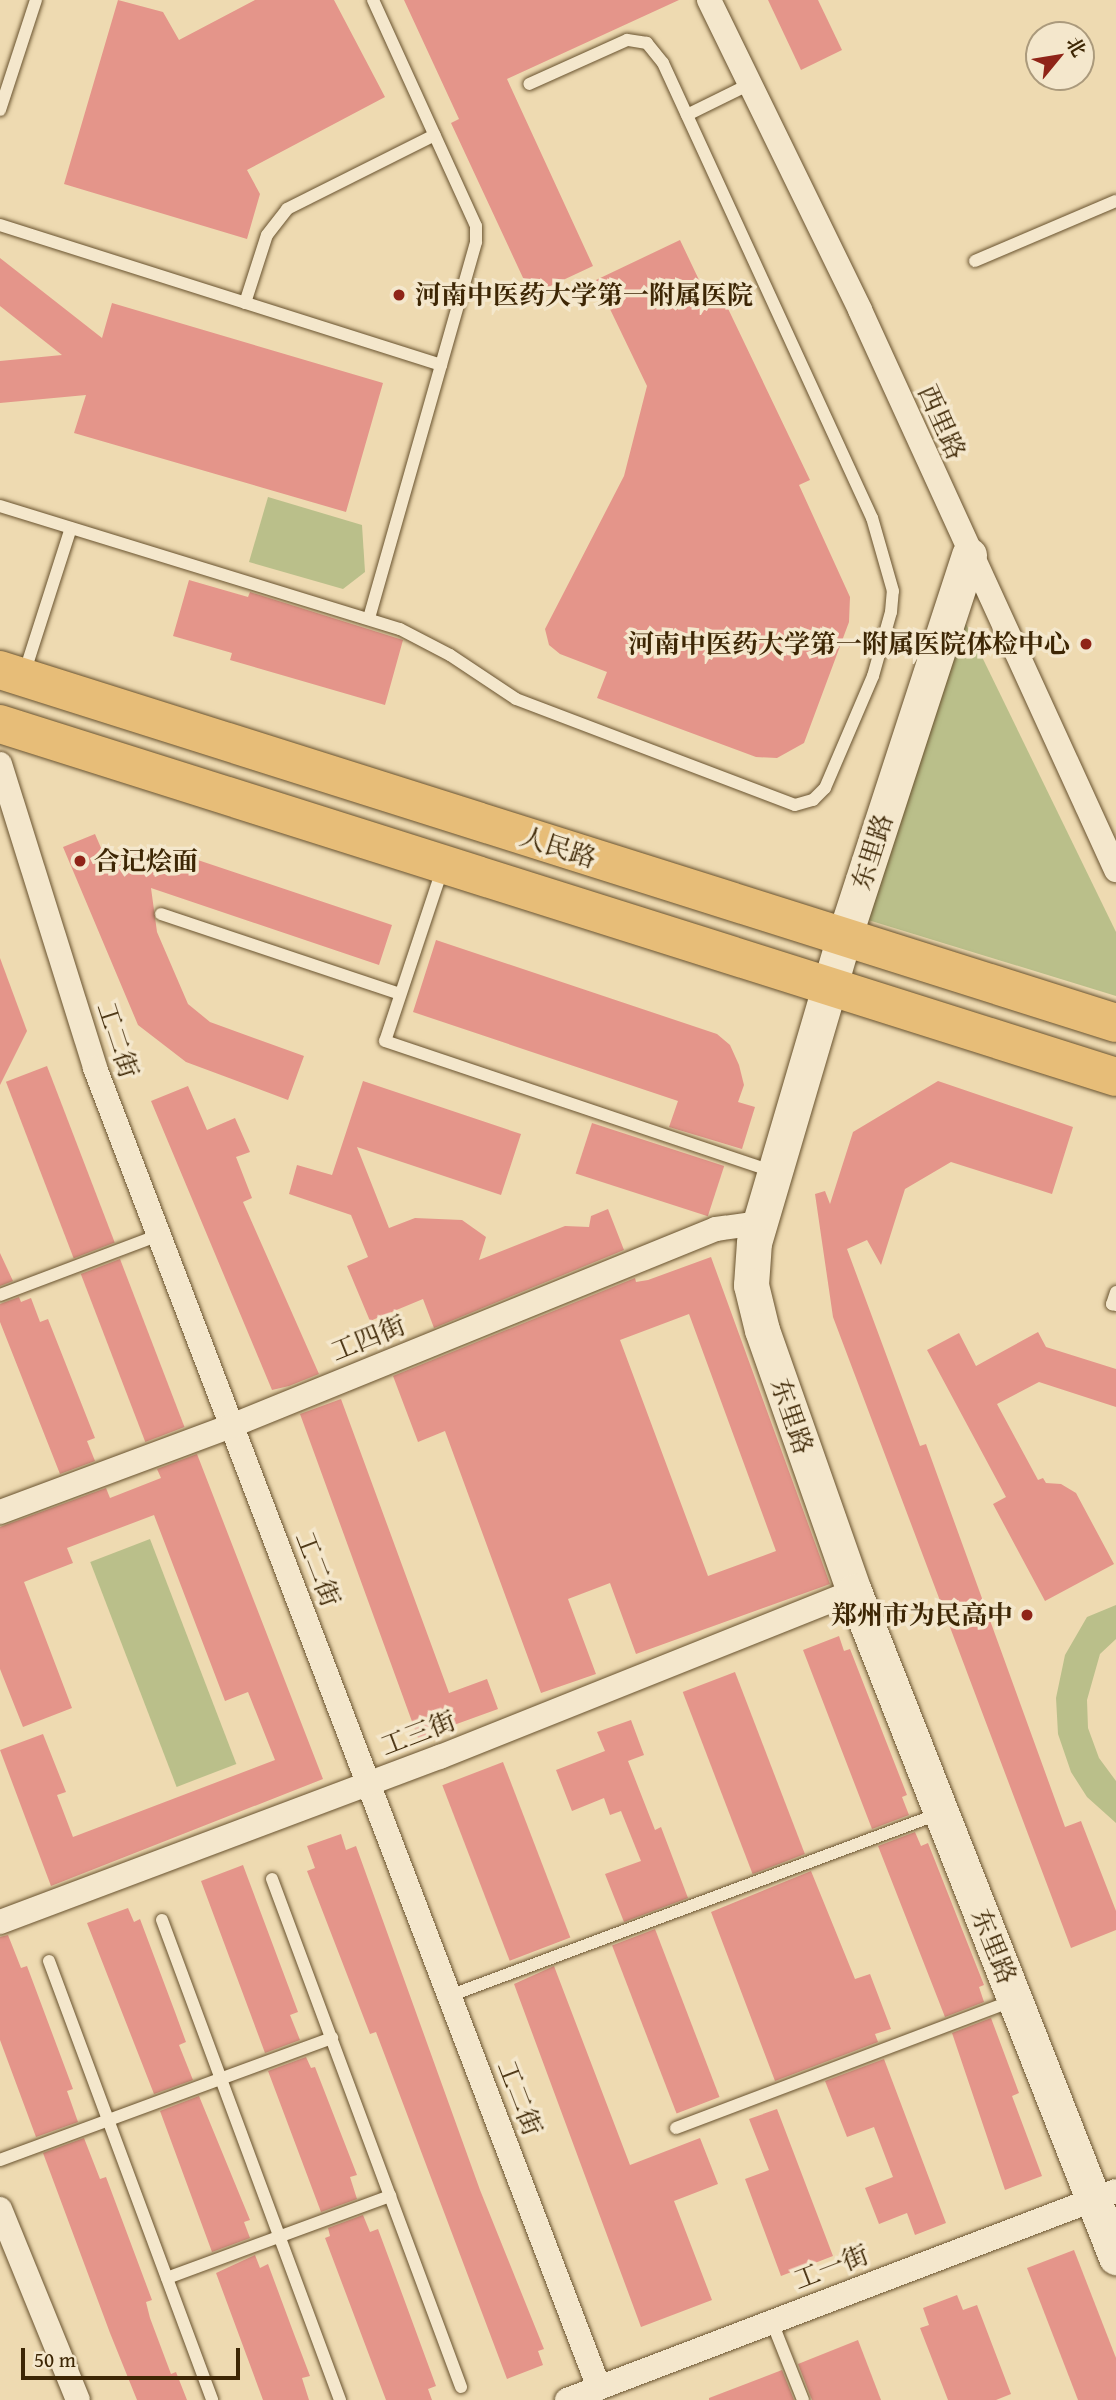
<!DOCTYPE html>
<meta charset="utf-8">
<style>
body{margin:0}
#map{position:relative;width:1116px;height:2400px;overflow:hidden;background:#eedab1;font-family:"Gentium Book Plus","Noto Serif SC",serif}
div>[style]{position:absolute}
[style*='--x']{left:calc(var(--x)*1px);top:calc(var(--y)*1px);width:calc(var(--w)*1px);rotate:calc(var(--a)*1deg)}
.green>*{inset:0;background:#babf8a;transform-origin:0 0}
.building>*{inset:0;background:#e4958a;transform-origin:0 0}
.roads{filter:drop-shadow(0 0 2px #69532f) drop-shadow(0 0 2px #69532f)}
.lane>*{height:12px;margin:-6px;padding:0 6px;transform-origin:6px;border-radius:6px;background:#f4e7cc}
.street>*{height:24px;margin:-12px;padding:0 12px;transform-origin:12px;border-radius:12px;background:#f4e7cc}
.secondary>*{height:35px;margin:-17.5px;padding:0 17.5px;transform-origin:17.5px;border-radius:17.5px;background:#f4e7cc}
.primary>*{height:38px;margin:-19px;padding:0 19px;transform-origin:19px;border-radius:19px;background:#e7bd78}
.dots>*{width:19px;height:19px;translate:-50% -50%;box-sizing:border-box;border:4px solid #f4e7cc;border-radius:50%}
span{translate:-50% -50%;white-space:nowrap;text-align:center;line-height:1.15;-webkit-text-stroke:7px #f4e7cc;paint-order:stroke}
.poi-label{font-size:26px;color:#3d2604;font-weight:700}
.left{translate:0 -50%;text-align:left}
.right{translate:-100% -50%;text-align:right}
.street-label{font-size:26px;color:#3d2604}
.north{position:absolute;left:1025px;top:21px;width:70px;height:70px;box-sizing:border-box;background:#f4e7cc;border:2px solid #ab9a7c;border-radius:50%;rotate:60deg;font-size:19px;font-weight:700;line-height:28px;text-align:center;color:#3d2604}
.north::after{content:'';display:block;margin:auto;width:24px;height:32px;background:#8f2418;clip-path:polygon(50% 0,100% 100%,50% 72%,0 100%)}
.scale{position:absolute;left:21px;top:2348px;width:219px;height:32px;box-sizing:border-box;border:4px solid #3d2604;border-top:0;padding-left:9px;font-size:21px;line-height:24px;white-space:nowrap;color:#3d2604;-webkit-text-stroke:5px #f4e7cc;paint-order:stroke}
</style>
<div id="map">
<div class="green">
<i style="clip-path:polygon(268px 497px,362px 525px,365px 572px,343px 589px,249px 562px)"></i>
<i style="clip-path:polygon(965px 622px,1116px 932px,1116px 996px,868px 920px)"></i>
<i style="left:150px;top:1539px;width:241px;height:64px;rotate:69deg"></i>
<i style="clip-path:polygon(1116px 1605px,1116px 1639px,1100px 1654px,1087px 1700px,1088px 1728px,1099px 1758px,1116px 1781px,1116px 1823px,1087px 1797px,1071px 1772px,1058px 1734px,1056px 1698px,1065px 1655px,1087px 1617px)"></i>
</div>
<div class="building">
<i style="clip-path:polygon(118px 0,163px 12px,179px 40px,255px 0,334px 0,385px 97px,247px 170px,260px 194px,247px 239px,64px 184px)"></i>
<i style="clip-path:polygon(404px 0,679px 0,507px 79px,593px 266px,531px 295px,451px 123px,459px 119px)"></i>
<i style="clip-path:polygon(768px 0,818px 0,842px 50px,801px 70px)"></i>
<i style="clip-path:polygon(680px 240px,700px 282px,712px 283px,721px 294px,810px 480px,799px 485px,850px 597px,849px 622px,804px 743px,777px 758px,756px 757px,597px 698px,607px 672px,560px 654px,549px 645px,545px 629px,624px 476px,647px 386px,596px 280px)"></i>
<i style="clip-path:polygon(0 258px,102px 338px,112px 303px,383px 383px,346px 512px,74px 433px,86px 395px,0 403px,0 361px,62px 355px,0 306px)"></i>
<i style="clip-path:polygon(189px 580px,248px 597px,250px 592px,403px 640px,385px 705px,230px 660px,232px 653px,173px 636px)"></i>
<i style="clip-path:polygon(95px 834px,108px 864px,153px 845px,392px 925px,379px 965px,151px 888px,157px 932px,188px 1004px,210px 1022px,304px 1056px,288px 1100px,186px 1062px,138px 1025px,63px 847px)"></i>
<i style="clip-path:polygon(436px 940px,717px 1034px,730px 1045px,739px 1065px,744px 1085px,738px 1102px,755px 1107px,742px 1149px,669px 1127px,678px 1101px,413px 1012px)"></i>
<i style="clip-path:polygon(0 958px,27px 1031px,0 1085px)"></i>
<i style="left:47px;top:1066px;width:189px;height:44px;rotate:69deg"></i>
<i style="clip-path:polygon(363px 1081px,521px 1134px,501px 1195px,357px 1147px,389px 1228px,415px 1218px,462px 1220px,486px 1237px,479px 1260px,565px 1226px,589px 1227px,591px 1216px,608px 1209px,624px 1250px,434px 1328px,423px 1299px,370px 1321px,347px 1266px,368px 1257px,351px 1215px,289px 1194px,297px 1165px,332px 1175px)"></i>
<i style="clip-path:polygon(938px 1081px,1073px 1127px,1052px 1194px,951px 1162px,905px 1189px,881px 1265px,867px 1240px,847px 1249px,920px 1446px,926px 1444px,1065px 1827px,1081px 1821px,1116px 1911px,1116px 1930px,1071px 1948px,833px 1317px,815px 1194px,825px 1191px,830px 1204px,853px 1132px)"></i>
<i style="clip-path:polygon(188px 1086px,207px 1130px,235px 1118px,250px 1152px,236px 1157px,252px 1198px,243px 1202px,319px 1374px,289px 1386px,272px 1390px,151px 1101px)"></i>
<i style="left:592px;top:1123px;width:139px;height:53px;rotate:18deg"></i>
<i style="clip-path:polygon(0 1253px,13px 1281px,0 1286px)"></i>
<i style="clip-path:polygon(evenodd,711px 1257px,830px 1584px,636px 1654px,610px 1583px,568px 1599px,596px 1674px,541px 1693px,445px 1431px,418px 1442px,393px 1376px,635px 1278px,636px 1282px,648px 1280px,711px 1257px,689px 1314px,776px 1551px,708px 1576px,620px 1340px,689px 1314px)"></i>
<i style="left:120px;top:1259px;width:180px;height:42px;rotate:69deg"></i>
<i style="clip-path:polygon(19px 1297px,21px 1302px,31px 1298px,40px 1322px,48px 1319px,95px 1438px,87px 1441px,95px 1461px,60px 1474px,0 1322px,0 1304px)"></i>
<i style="clip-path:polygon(1038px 1332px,1046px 1347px,1116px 1369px,1116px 1407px,1039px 1382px,997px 1404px,1038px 1480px,1043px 1478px,1046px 1483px,1061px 1484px,1076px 1493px,1114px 1564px,1045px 1601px,993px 1504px,1006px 1497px,927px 1350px,959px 1333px,976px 1366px)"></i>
<i style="clip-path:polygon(341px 1399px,449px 1693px,487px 1679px,498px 1709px,418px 1738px,300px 1414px)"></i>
<i style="clip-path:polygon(197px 1454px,323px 1779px,51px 1886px,0 1750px,43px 1734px,66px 1792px,57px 1795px,73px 1837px,275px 1760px,248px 1692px,225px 1701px,154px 1515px,67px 1548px,73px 1563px,24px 1582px,72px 1708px,23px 1727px,0 1669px,0 1527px,106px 1488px,110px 1498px,161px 1478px,157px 1469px)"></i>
<i style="clip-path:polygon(839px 1636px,844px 1651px,850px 1649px,907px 1795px,902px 1797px,909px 1815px,872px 1829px,803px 1650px)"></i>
<i style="left:735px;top:1672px;width:195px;height:56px;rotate:69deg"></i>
<i style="clip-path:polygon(631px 1720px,644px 1755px,628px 1761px,655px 1830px,661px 1827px,688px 1898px,624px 1922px,605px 1874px,641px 1861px,621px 1811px,610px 1815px,604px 1798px,572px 1811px,556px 1770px,605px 1751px,597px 1732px)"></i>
<i style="left:503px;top:1762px;width:188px;height:65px;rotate:69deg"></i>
<i style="clip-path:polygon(915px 1832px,921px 1846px,928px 1843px,984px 1985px,979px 1987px,984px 2002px,945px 2017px,878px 1846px)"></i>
<i style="clip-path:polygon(341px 1834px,346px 1850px,356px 1846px,480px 2190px,544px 2349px,538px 2351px,543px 2365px,507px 2379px,376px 2032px,370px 2034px,307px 1871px,315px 1868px,307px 1846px)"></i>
<i style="clip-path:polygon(243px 1865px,298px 2012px,290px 2015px,300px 2040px,265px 2053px,201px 1881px)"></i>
<i style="clip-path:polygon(811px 1871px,855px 1979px,870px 1974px,891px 2029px,875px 2034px,878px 2042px,775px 2081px,711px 1912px)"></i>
<i style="clip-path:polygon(128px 1908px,134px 1922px,140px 1919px,175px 2012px,186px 2042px,179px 2045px,193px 2080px,154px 2094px,87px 1923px)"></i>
<i style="left:655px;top:1929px;width:180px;height:46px;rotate:69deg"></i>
<i style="clip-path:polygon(8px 1935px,21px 1968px,27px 1966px,73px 2089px,67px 2091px,78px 2122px,36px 2137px,0 2040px,0 1937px)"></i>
<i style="clip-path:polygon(554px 1966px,630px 2165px,700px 2138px,718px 2184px,674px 2201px,712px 2300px,641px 2327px,514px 1984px)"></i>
<i style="clip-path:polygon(991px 2018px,1019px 2093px,1012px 2096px,1042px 2176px,1005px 2190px,952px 2033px)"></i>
<i style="clip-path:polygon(306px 2057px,311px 2068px,315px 2067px,357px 2175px,350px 2177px,357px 2199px,321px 2212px,268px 2071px)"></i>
<i style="clip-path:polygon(884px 2059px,946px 2223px,915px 2235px,907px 2213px,879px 2224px,865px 2188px,893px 2177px,874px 2127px,847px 2137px,825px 2081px)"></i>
<i style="clip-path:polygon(199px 2096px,250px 2220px,244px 2222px,250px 2238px,212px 2252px,160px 2111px)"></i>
<i style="clip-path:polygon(777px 2109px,833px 2256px,781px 2276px,745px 2179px,769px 2170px,749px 2119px)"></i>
<i style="clip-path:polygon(84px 2138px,100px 2179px,106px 2177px,152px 2300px,146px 2302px,150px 2318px,171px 2374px,176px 2372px,187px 2400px,137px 2400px,110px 2333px,43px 2153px)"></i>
<i style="clip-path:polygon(363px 2215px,370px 2232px,378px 2229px,404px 2299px,436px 2386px,428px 2389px,432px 2400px,386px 2400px,325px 2238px,330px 2236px,328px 2228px)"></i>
<i style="clip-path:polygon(1074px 2250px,1116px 2358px,1116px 2400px,1078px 2400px,1027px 2268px)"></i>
<i style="clip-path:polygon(255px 2255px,260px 2268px,268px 2264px,294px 2334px,310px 2376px,302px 2378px,309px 2400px,263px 2400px,216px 2273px)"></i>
<i style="clip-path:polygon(957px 2295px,963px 2310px,977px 2305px,1011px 2394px,996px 2400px,948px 2400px,920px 2328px,929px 2325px,923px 2308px)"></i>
<i style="clip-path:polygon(858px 2340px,881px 2400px,812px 2400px,798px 2364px)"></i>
<i style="clip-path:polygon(782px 2370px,794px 2400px,709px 2400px,709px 2398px)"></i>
</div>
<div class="roads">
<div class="lane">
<i style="--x:0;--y:110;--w:116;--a:-71.9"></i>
<i style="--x:687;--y:115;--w:70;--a:-26.2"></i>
<i style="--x:0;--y:225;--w:463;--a:17.6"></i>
<i style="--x:975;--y:261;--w:153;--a:-23.1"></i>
<i style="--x:245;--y:303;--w:71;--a:-72.1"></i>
<i style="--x:267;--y:235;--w:33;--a:-52"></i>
<i style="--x:287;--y:209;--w:165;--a:-26.6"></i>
<i style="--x:0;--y:506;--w:418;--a:17.1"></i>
<i style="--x:400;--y:629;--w:56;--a:27.5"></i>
<i style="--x:450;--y:655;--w:79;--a:33.7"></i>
<i style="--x:516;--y:699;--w:298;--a:20.8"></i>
<i style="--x:795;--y:805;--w:19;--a:-16"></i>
<i style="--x:813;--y:800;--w:17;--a:-45"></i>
<i style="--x:825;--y:788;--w:122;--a:-66.8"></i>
<i style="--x:873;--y:676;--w:66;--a:-74.3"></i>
<i style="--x:891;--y:612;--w:21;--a:-85"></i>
<i style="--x:893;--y:591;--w:76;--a:-106"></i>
<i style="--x:872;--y:518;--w:501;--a:-114.67"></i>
<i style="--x:663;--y:63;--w:26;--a:-129"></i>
<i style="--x:647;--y:43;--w:20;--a:-171"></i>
<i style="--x:627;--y:40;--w:107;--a:155.8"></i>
<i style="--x:369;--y:618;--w:391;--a:-74.1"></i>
<i style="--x:476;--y:242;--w:16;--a:-90"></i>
<i style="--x:476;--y:226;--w:248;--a:-114.5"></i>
<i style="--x:24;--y:674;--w:153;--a:-72.2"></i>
<i style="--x:443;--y:867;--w:183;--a:108.4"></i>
<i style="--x:385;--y:1041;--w:410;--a:18.6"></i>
<i style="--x:161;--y:914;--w:252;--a:18.5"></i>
<i style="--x:1116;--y:1292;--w:13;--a:108"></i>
<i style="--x:1112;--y:1304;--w:4;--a:14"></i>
<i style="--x:0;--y:1295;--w:170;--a:-20.7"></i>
<i style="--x:272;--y:1879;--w:542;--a:69.59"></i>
<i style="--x:162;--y:1920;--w:512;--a:69.65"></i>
<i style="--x:49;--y:1961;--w:468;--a:69.6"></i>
<i style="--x:449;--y:1996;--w:522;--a:-20.41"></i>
<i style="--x:676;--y:2128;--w:359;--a:-20.7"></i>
<i style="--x:0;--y:2160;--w:354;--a:-20.2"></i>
<i style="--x:167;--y:2278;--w:238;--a:-20.2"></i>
<i style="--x:772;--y:2322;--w:84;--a:68.3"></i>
</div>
<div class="street">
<i style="--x:709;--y:0;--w:345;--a:64"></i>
<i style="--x:860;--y:310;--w:616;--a:65.43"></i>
<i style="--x:0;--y:764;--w:318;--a:72.6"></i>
<i style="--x:95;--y:1068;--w:1413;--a:69.1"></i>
<i style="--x:0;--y:1512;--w:246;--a:-20.4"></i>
<i style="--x:231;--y:1426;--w:523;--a:-22.11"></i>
<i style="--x:716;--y:1229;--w:43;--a:-7.9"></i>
<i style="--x:0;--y:1922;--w:470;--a:-20.6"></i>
<i style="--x:440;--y:1757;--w:446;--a:-21.8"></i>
<i style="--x:0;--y:2209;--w:206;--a:67.8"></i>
<i style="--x:567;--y:2400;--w:587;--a:-20.84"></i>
</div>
<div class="secondary">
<i style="--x:969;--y:555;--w:402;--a:108.1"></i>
<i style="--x:844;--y:937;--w:318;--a:106.4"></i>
<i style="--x:754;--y:1242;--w:43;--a:94"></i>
<i style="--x:751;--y:1285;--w:46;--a:76.3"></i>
<i style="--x:762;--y:1330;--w:277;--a:70.6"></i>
<i style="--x:854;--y:1591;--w:716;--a:68.53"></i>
</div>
<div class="primary">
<i style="--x:0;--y:670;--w:1170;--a:17.55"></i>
<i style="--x:0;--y:724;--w:1170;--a:17.55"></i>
</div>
</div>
<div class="dots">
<i style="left:399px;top:295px;background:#8f2418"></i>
<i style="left:1086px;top:644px;background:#8f2418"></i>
<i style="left:80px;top:861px;background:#8f2418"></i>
<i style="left:1027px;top:1615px;background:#8f2418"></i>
</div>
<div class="poi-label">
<span class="left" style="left:415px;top:295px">河南中医药大学第一附属医院</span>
<span class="right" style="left:1070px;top:644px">河南中医药大学第一附属医院体检中心</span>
<span class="left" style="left:94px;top:861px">合记烩面</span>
<span class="right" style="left:1013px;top:1615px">郑州市为民高中</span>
</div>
<div class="street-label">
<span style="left:942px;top:422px;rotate:66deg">西里路</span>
<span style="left:558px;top:847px;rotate:18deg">人民路</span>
<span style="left:872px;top:852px;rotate:-72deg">东里路</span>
<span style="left:118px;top:1040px;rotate:72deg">工二街</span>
<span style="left:368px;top:1338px;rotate:-22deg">工四街</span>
<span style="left:792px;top:1416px;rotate:71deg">东里路</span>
<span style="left:318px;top:1569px;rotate:69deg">工二街</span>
<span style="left:418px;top:1733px;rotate:-21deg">工三街</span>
<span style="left:994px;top:1946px;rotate:68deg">东里路</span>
<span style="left:520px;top:2098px;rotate:69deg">工二街</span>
<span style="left:831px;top:2267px;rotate:-21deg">工一街</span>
</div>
<div class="north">北</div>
<div class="scale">50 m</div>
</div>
